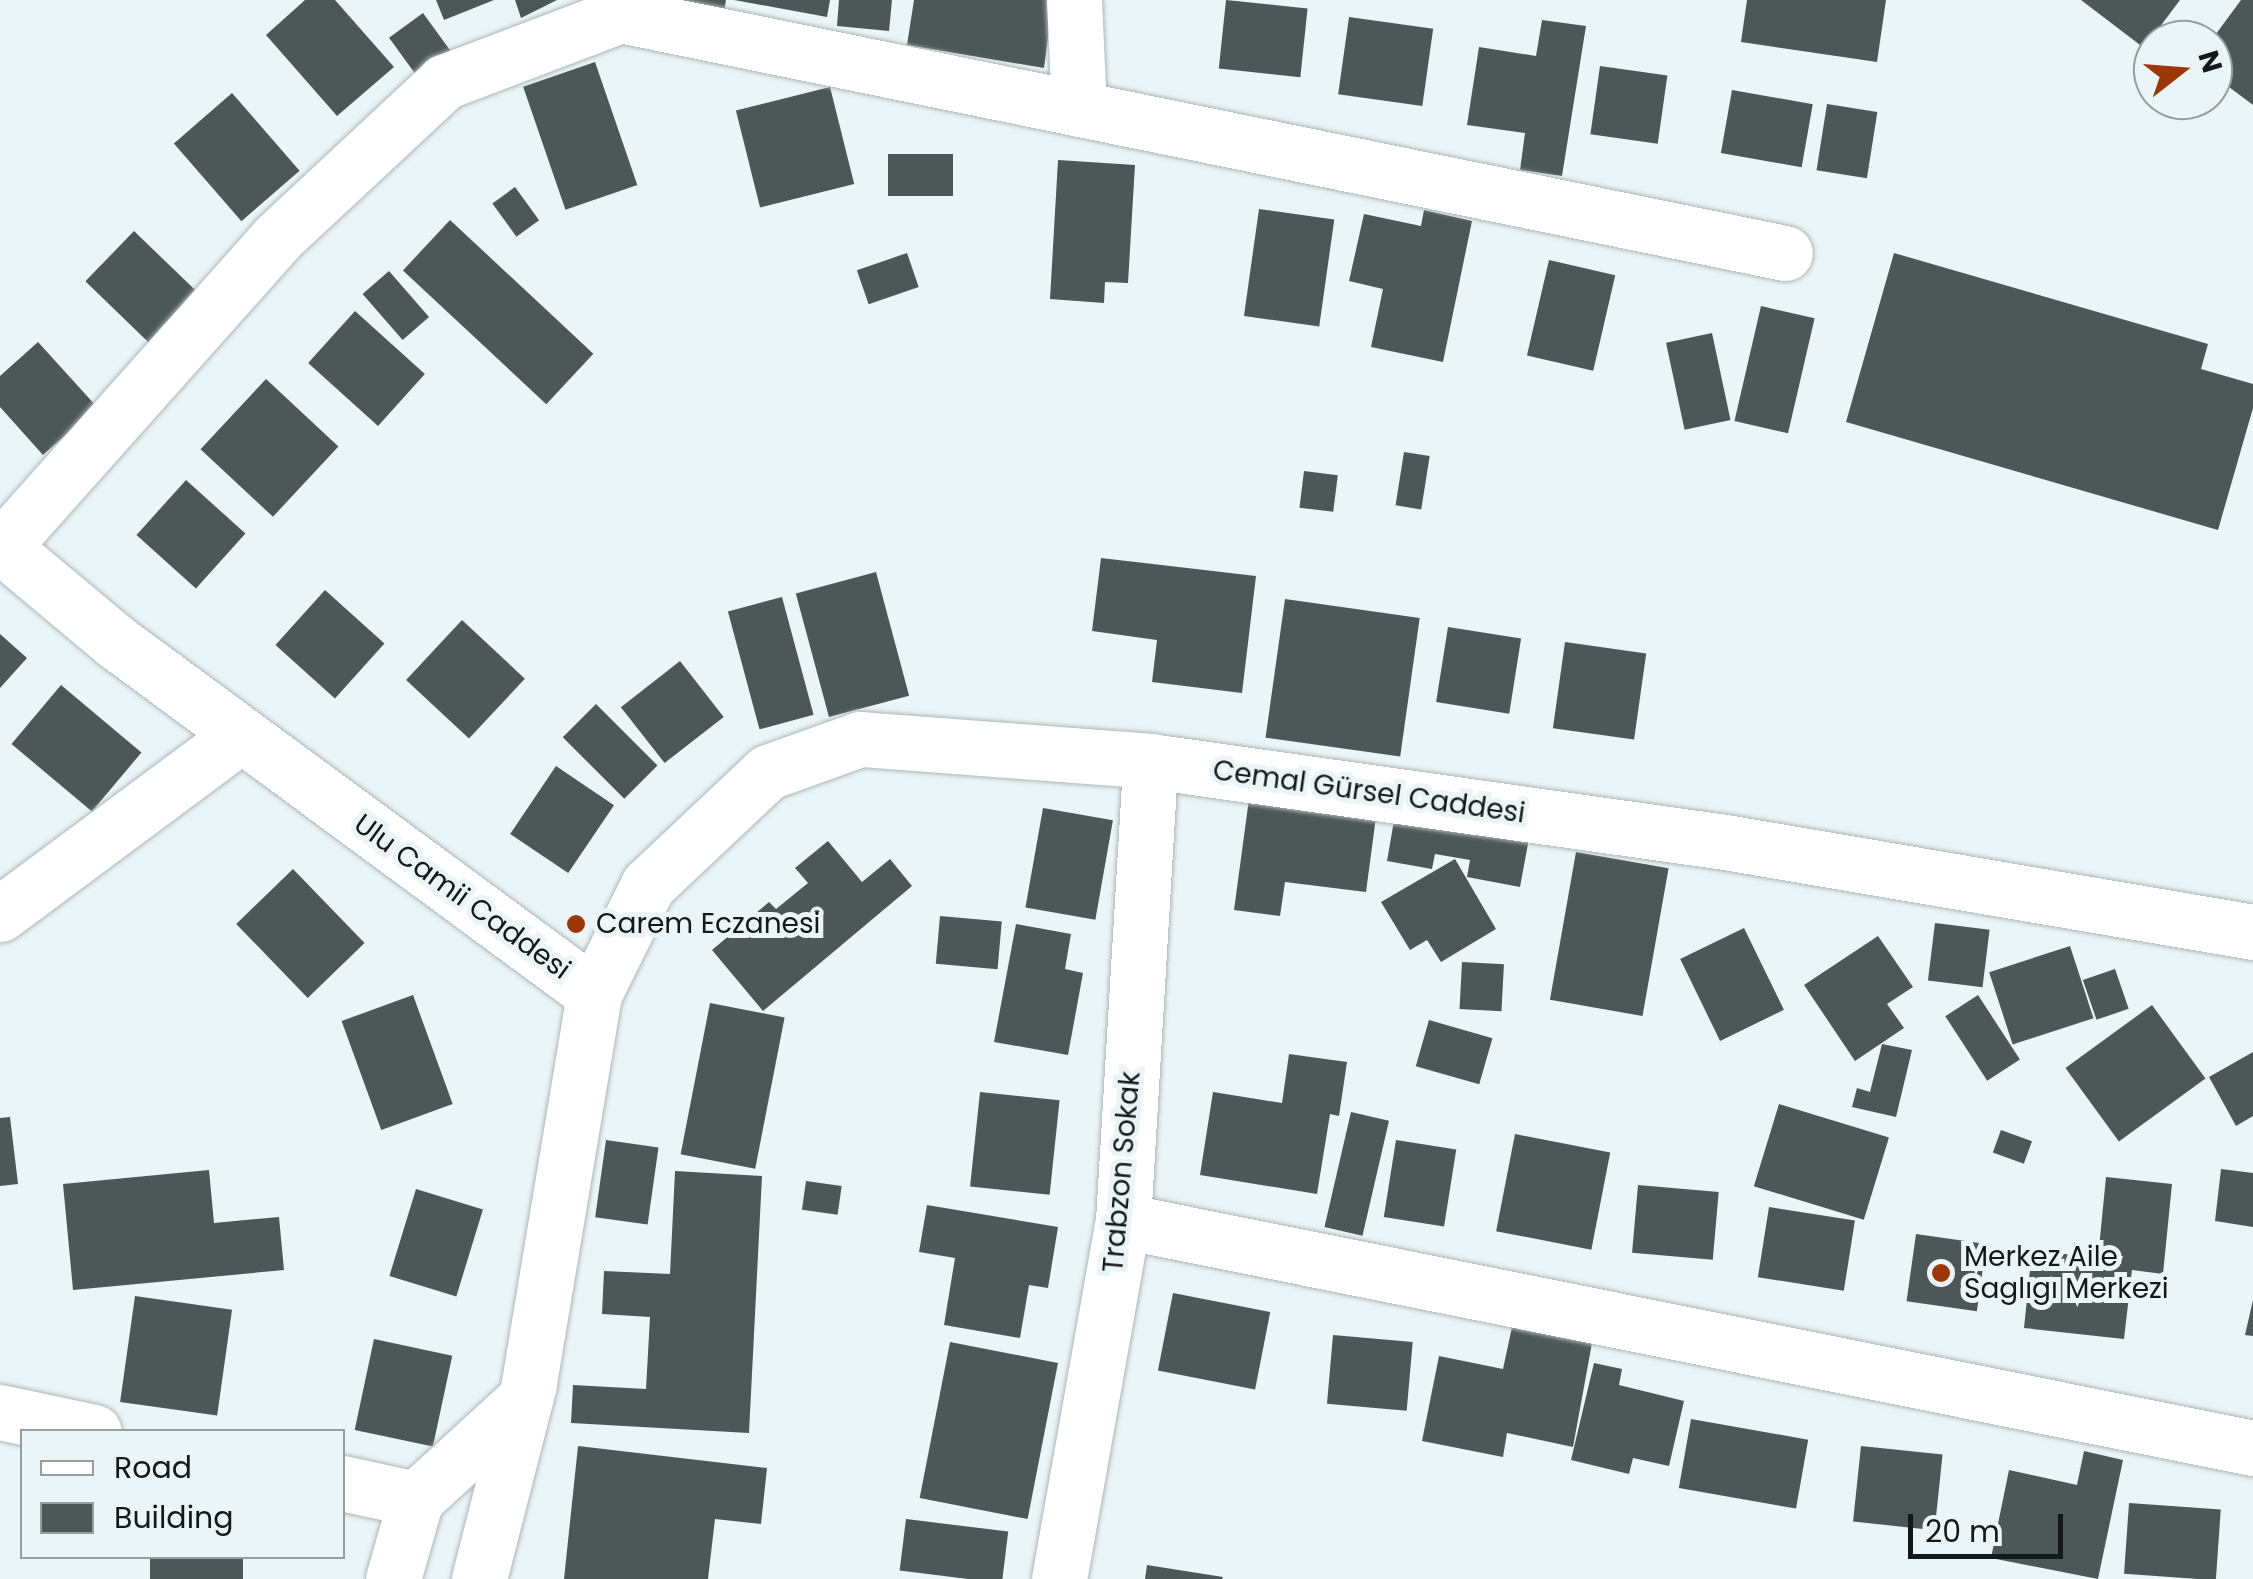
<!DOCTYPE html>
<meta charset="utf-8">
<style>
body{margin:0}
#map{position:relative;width:2253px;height:1579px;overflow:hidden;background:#ebf5f7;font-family:Poppins,sans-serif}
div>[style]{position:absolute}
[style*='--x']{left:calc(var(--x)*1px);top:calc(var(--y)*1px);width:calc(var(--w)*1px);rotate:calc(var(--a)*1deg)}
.building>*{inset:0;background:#4e5758;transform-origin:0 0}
.roads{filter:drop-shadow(0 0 2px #acb6b8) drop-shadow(0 0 2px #acb6b8)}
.minor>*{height:55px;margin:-27.5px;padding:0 27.5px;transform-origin:27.5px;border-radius:27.5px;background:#fff}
.tertiary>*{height:55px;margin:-27.5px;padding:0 27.5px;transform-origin:27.5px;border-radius:27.5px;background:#fff}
.dots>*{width:28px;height:28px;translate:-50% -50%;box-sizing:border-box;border:5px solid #ebf5f7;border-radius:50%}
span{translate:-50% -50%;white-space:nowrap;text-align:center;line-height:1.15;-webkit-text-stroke:10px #ebf5f7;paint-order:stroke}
.street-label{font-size:28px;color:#151819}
.poi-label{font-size:28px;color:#151819}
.left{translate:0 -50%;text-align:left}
.legend{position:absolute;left:20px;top:1429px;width:325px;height:130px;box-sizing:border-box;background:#ebf5f7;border:2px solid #959d9e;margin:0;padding:12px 18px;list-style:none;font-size:30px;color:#151819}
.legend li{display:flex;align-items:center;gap:20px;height:50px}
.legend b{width:50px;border:2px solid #959d9e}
.north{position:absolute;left:2133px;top:20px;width:100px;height:100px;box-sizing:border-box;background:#ebf5f7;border:2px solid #959d9e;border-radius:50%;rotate:73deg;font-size:28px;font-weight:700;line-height:40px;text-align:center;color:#151819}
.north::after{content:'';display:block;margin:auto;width:35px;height:45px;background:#9c3708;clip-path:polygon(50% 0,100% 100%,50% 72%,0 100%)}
.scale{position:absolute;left:1908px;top:1514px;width:155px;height:45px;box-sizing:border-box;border:5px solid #151819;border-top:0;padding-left:12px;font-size:30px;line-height:35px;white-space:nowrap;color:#151819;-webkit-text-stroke:8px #ebf5f7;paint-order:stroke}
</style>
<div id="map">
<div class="building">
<i style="clip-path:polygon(305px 0,335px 0,394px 67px,337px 116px,266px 35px)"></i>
<i style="clip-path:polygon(436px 0,494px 0,444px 20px)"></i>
<i style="clip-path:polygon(515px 0,557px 0,521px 18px)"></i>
<i style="clip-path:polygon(667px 0,726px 0,724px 12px)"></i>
<i style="clip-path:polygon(734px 0,830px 0,827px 17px)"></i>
<i style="clip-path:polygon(839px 0,892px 0,889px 31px,837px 26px)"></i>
<i style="clip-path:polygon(914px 0,1053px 0,1044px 68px,907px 45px)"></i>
<i style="left:1226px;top:0;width:82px;height:69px;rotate:6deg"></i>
<i style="clip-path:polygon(1747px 0,1886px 0,1877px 62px,1741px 42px)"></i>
<i style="clip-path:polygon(2081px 0,2180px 0,2144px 48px)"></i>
<i style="clip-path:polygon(2241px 0,2253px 0,2253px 105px,2213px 75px,2213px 38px)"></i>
<i style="left:423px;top:13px;width:51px;height:42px;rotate:54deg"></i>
<i style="left:1349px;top:17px;width:85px;height:78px;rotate:8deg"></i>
<i style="clip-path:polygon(1542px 20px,1586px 26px,1562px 176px,1520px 170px,1525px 133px,1467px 125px,1479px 47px,1536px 56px)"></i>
<i style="left:595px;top:62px;width:130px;height:76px;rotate:71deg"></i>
<i style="left:1600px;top:66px;width:68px;height:69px;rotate:8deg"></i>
<i style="left:830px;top:87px;width:100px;height:97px;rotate:76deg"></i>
<i style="left:1732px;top:90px;width:82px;height:64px;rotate:10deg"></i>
<i style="left:232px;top:93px;width:103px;height:77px;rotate:49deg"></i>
<i style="left:1827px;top:104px;width:51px;height:67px;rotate:9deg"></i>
<i style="left:888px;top:154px;width:65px;height:42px"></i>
<i style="clip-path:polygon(1058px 160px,1135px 165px,1128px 283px,1105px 282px,1104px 303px,1050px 299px)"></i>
<i style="left:515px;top:187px;width:41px;height:28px;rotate:54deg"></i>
<i style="left:1259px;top:209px;width:76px;height:108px;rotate:8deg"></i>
<i style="clip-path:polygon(1424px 210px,1472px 221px,1443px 362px,1371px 347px,1383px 289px,1349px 281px,1364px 214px,1421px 226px)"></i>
<i style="left:450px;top:220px;width:196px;height:69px;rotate:43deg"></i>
<i style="left:134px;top:231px;width:93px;height:70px;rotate:44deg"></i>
<i style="left:907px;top:253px;width:36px;height:53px;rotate:71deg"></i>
<i style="clip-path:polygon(1894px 253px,2208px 344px,2201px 369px,2253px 384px,2253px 408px,2218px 530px,1846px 422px)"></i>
<i style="left:1549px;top:260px;width:68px;height:98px;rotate:13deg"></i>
<i style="left:389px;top:271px;width:61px;height:35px;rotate:49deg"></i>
<i style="left:1761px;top:306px;width:55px;height:118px;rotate:13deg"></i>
<i style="left:355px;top:311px;width:94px;height:70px;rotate:42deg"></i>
<i style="left:1712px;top:333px;width:89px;height:47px;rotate:78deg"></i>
<i style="clip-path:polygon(38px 342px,97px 407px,43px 455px,0 407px,0 376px)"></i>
<i style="left:266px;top:379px;width:99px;height:96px;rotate:43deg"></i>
<i style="left:1404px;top:452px;width:26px;height:54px;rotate:9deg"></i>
<i style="left:1304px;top:471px;width:34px;height:37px;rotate:7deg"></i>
<i style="left:186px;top:480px;width:80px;height:74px;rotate:42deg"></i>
<i style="clip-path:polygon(1101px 558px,1256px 576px,1242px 693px,1152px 682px,1157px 640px,1092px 631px)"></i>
<i style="left:876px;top:572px;width:128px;height:83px;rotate:75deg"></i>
<i style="left:325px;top:590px;width:80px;height:74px;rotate:42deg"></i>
<i style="left:782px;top:597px;width:122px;height:56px;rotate:75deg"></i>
<i style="left:1285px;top:599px;width:136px;height:140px;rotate:8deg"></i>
<i style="left:462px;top:620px;width:86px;height:82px;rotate:43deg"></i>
<i style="left:1448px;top:627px;width:74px;height:76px;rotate:9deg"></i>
<i style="clip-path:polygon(0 634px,27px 658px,0 688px)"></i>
<i style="left:1565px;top:642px;width:82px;height:87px;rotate:8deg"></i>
<i style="left:680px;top:661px;width:71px;height:75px;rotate:52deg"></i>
<i style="left:61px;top:685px;width:105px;height:77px;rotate:40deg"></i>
<i style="left:596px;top:704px;width:87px;height:47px;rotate:45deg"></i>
<i style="left:556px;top:766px;width:70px;height:82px;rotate:34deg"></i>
<i style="clip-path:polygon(1249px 799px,1376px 817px,1366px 892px,1285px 882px,1280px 916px,1234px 910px)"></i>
<i style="left:1043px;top:808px;width:71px;height:101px;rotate:10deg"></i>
<i style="clip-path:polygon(1396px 809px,1530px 833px,1520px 887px,1467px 877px,1470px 860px,1435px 854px,1432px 869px,1387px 861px)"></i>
<i style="clip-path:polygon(828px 841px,862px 882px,890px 859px,912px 886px,763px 1011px,712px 950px,769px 902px,776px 909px,808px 883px,795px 868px)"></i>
<i style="left:1576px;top:852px;width:94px;height:150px;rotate:10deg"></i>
<i style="clip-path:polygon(1455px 859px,1496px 929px,1441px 962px,1427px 940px,1410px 950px,1381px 902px)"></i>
<i style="left:293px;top:869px;width:103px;height:79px;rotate:46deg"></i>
<i style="left:940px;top:916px;width:62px;height:48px;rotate:5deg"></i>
<i style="left:1935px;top:923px;width:55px;height:58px;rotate:7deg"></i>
<i style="clip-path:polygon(1016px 924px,1071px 934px,1065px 969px,1083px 973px,1068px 1055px,994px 1042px)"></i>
<i style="left:1744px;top:928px;width:91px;height:71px;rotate:64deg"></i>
<i style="clip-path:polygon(1878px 936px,1913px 987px,1887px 1004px,1904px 1028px,1855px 1061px,1804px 985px)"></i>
<i style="left:2070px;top:946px;width:76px;height:85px;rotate:72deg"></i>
<i style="left:1462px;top:962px;width:42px;height:47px;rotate:3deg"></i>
<i style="left:2115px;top:969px;width:42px;height:34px;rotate:71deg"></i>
<i style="left:413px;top:995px;width:116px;height:76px;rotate:70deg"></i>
<i style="left:1978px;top:995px;width:77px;height:39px;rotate:57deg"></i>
<i style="left:710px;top:1003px;width:76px;height:154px;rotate:11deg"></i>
<i style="left:2152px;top:1005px;width:91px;height:107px;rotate:54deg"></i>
<i style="left:1429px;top:1020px;width:66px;height:48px;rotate:16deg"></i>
<i style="clip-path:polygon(1882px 1044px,1912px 1050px,1896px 1117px,1852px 1107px,1857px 1088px,1870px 1092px)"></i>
<i style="clip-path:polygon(2253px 1052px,2253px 1116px,2236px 1126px,2209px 1077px)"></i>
<i style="clip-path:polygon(1289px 1054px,1347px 1062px,1339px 1116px,1330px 1114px,1317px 1194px,1200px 1175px,1213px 1092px,1282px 1103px)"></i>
<i style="left:980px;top:1092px;width:80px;height:95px;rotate:6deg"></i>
<i style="left:1779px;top:1104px;width:115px;height:86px;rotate:17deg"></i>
<i style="left:1351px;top:1112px;width:39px;height:118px;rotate:13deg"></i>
<i style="clip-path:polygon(10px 1117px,18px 1184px,0 1186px,0 1118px)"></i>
<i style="left:2001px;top:1130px;width:33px;height:24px;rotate:20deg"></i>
<i style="left:1515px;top:1134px;width:97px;height:99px;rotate:11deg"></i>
<i style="left:606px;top:1140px;width:53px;height:78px;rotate:8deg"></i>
<i style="left:1396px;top:1140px;width:61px;height:78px;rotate:9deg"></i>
<i style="clip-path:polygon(2221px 1169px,2253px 1173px,2253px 1227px,2215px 1221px)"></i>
<i style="clip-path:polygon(209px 1170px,214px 1223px,279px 1217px,284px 1270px,73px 1290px,63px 1184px)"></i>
<i style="clip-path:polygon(675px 1171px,762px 1176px,749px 1433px,571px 1423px,573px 1385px,646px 1389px,650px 1317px,602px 1314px,604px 1271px,670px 1274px)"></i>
<i style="clip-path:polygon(2106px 1177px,2172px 1184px,2163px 1274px,2132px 1270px,2124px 1339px,2024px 1328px,2032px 1250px,2098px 1258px)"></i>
<i style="left:806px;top:1181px;width:36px;height:29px;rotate:8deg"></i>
<i style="left:1638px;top:1185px;width:81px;height:68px;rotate:5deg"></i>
<i style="left:416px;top:1189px;width:70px;height:91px;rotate:17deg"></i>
<i style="clip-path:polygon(927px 1205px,1058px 1227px,1048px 1288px,1029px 1285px,1020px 1338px,944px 1325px,955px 1258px,919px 1252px)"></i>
<i style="left:1769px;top:1207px;width:87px;height:71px;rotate:9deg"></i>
<i style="left:1916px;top:1234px;width:71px;height:68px;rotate:8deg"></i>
<i style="left:1173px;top:1293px;width:99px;height:79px;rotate:11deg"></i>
<i style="left:135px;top:1296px;width:98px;height:107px;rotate:8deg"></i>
<i style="clip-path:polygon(2253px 1300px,2253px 1336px,2245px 1335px)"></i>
<i style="clip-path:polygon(1512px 1327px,1592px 1343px,1573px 1447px,1507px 1433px,1503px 1457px,1422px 1441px,1439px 1356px,1503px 1369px)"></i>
<i style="left:1333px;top:1335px;width:80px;height:69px;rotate:5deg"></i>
<i style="left:374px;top:1339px;width:80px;height:93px;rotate:12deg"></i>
<i style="left:950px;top:1342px;width:110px;height:159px;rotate:11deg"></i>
<i style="clip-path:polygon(1594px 1363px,1622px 1369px,1619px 1385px,1684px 1401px,1669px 1466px,1633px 1458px,1629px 1474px,1571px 1460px)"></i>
<i style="left:1691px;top:1419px;width:119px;height:70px;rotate:10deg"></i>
<i style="clip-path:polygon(578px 1446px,767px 1468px,761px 1524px,715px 1519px,708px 1579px,564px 1579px)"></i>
<i style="left:1861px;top:1446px;width:82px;height:76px;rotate:6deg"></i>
<i style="clip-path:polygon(2084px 1451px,2123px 1460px,2098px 1579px,1991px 1558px,2009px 1470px,2077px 1485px)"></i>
<i style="left:2129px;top:1503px;width:92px;height:71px;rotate:4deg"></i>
<i style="left:906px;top:1519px;width:103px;height:52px;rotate:7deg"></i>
<i style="left:150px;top:1556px;width:93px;height:23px"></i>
<i style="clip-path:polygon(1147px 1565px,1223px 1577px,1222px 1579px,1145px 1579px)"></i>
</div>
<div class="roads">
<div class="minor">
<i style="--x:1074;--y:0;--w:109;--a:87.4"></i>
<i style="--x:2;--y:547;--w:414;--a:-48.3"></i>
<i style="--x:277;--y:238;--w:229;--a:-43"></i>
<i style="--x:444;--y:82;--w:188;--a:-20.8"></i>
<i style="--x:620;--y:15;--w:1189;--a:11.55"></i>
<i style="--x:0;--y:914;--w:300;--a:-36.6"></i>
<i style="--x:594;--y:994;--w:122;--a:-63.6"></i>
<i style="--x:648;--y:885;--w:165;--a:-43.3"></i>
<i style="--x:768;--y:772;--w:98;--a:-19.7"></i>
<i style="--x:860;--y:739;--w:291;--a:4.3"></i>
<i style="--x:1150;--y:761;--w:581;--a:8.02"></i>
<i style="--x:1725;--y:842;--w:536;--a:9.67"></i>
<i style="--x:1123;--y:1221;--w:1153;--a:11.36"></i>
<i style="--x:0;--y:1412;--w:96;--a:12"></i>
<i style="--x:342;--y:1483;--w:76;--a:12.2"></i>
<i style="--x:416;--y:1499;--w:148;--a:-42.5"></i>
<i style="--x:393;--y:1579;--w:83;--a:-74"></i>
<i style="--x:1059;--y:1579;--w:364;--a:-79.9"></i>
<i style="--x:1123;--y:1221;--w:461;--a:-86.6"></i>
</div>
<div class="tertiary">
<i style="--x:0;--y:545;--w:151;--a:39.9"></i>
<i style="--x:116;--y:642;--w:594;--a:36.37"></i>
<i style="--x:594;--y:994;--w:395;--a:99.5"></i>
<i style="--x:529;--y:1384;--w:201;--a:104.4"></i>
</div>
</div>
<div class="dots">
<i style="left:576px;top:924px;background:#9c3708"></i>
<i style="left:1941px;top:1273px;background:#9c3708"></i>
</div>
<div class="street-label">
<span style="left:1369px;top:792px;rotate:8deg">Cemal Gürsel Caddesi</span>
<span style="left:462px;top:897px;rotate:36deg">Ulu Camii Caddesi</span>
<span style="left:1122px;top:1172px;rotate:-85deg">Trabzon Sokak</span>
</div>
<div class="poi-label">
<span class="left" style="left:596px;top:924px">Carem Eczanesi</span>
<span class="left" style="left:1964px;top:1273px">Merkez Aile<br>Saglıgı Merkezi</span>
</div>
<ul class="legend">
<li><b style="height:12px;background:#fff"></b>Road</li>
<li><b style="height:28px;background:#4e5758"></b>Building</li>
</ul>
<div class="north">N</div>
<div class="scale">20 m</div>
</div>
